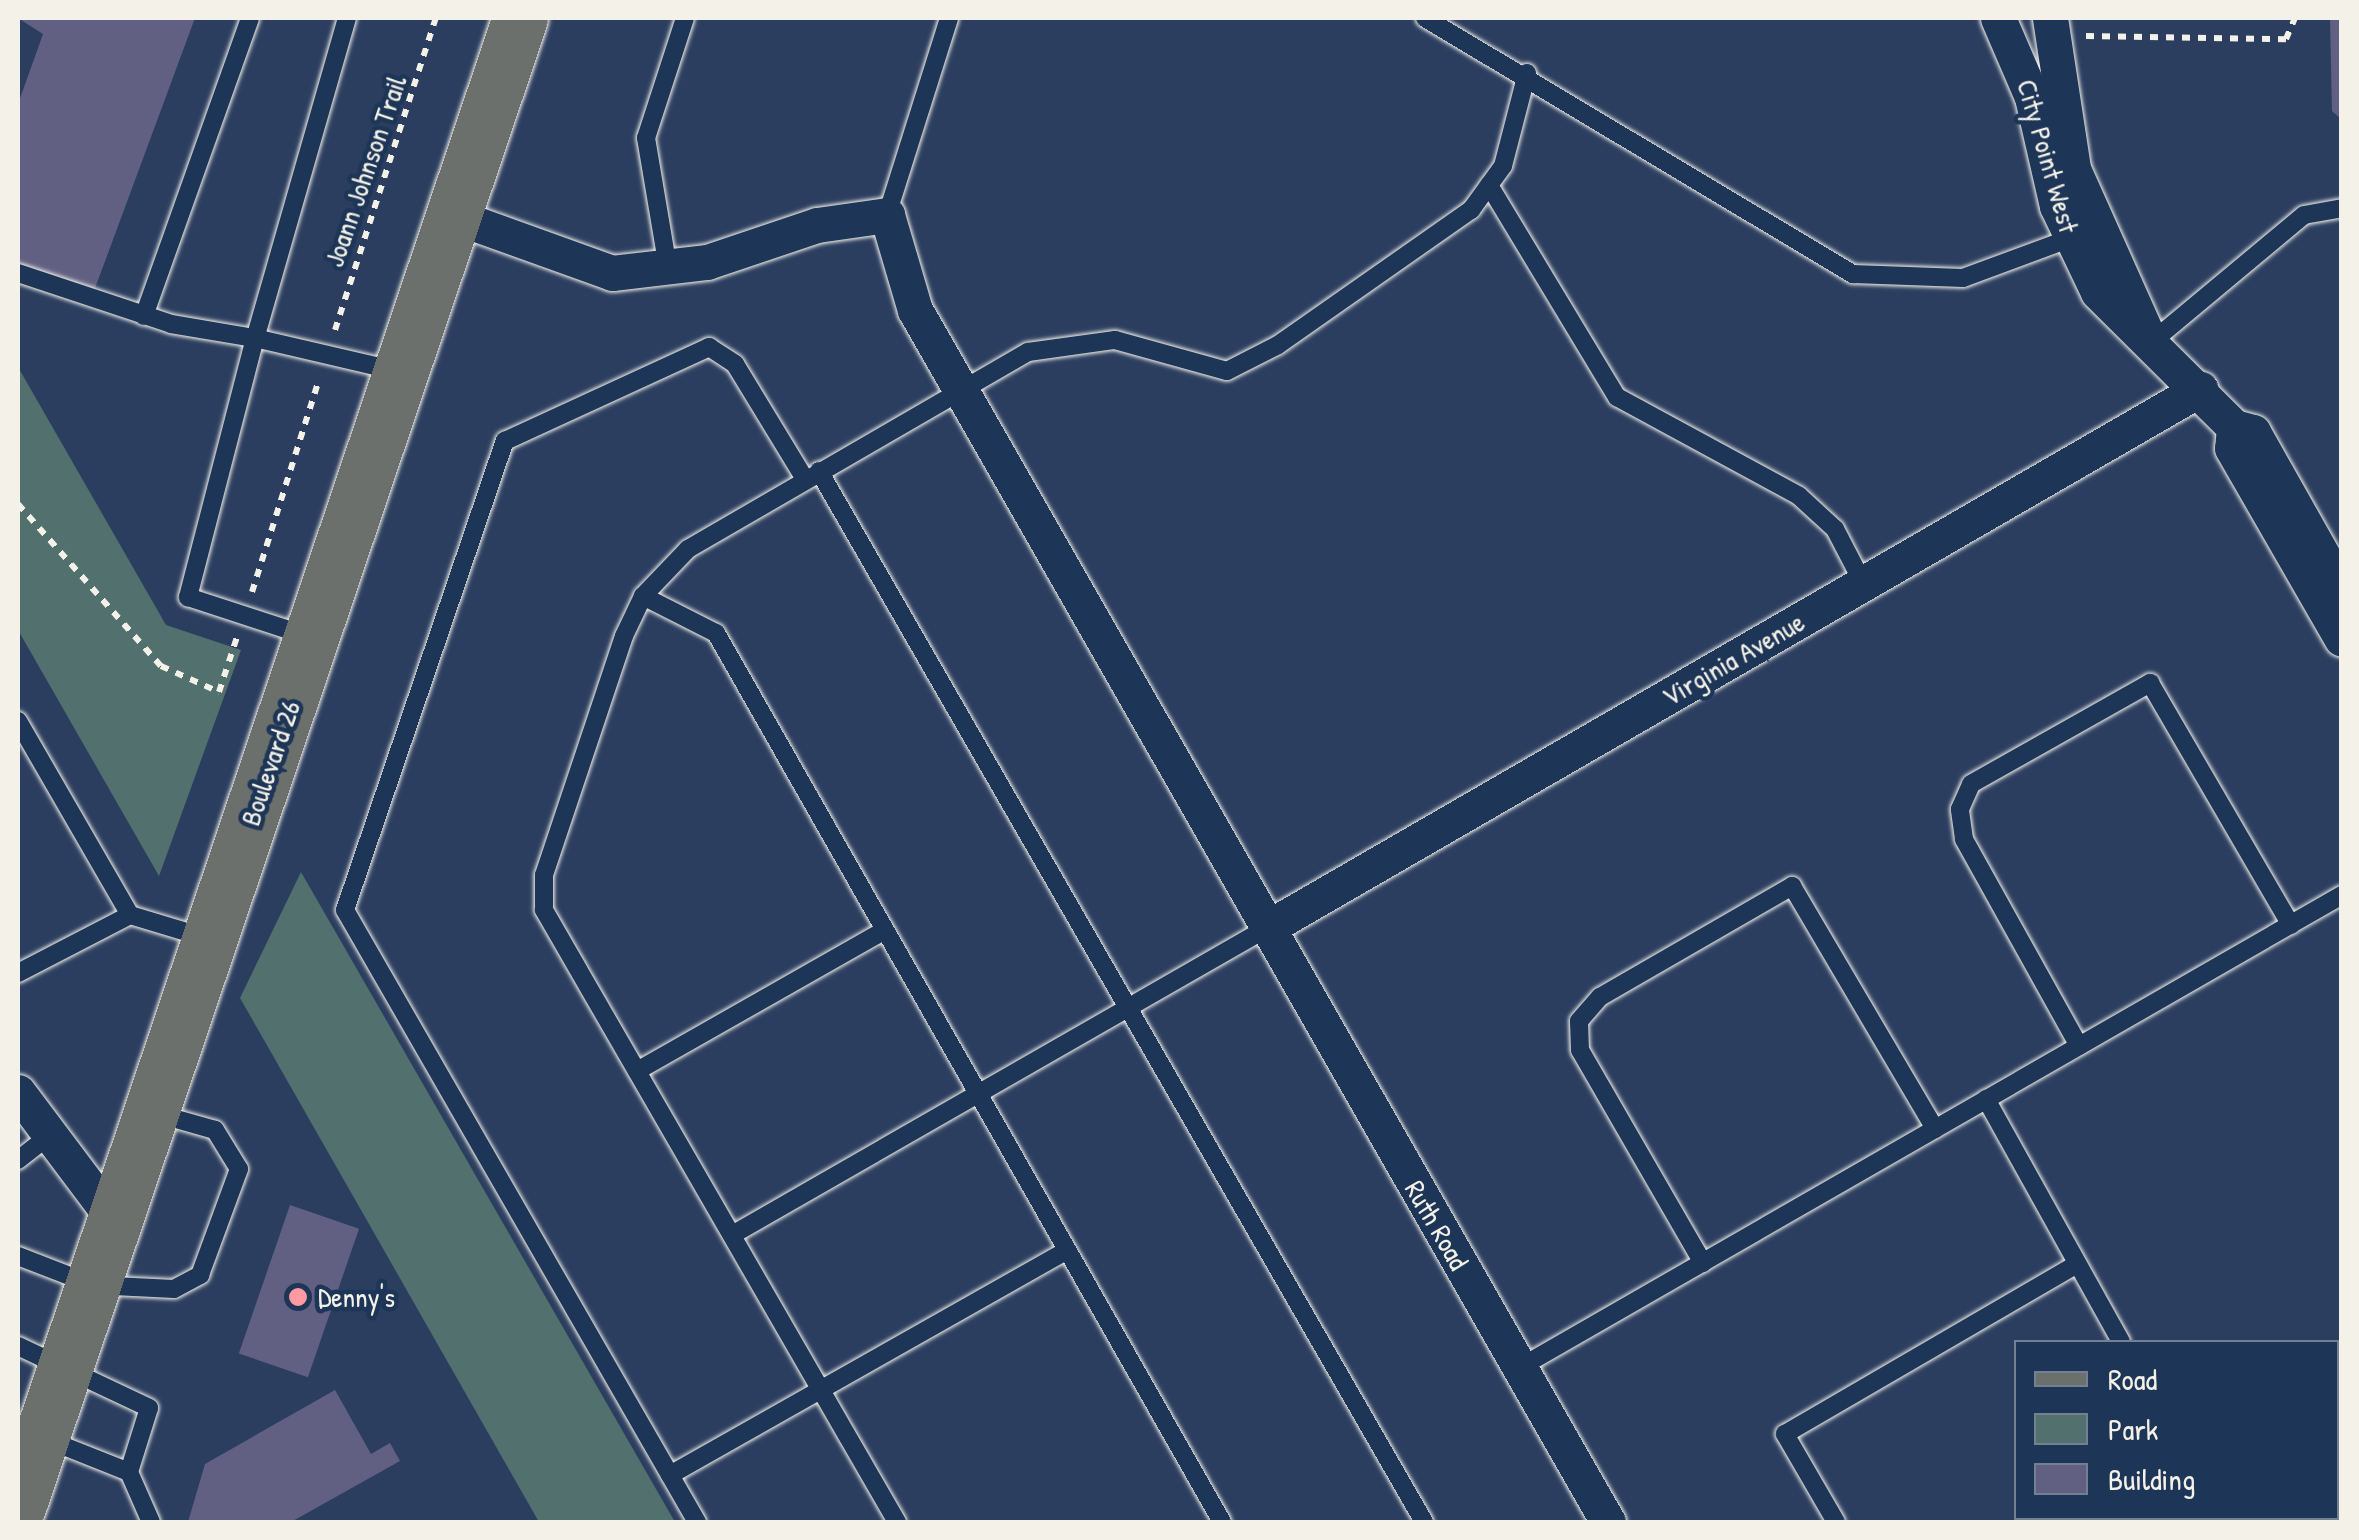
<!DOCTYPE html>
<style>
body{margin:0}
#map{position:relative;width:2359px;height:1540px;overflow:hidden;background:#2b3e60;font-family:"Patrick Hand",sans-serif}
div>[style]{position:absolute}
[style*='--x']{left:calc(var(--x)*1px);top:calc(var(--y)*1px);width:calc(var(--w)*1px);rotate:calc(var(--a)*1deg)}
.green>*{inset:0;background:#51706e}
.building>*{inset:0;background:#626082;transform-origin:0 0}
.path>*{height:6px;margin-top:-3px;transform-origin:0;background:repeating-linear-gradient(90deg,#f4f1e8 0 8px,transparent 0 16px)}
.roads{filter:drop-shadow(0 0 2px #f4f1e8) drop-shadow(0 0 2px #f4f1e8)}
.service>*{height:18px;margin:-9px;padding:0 9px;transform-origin:9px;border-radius:9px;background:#1d3557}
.minor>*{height:35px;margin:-17.5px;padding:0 17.5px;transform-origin:17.5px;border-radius:17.5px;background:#1d3557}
.primary>*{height:55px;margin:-27.5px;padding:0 27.5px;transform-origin:27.5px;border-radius:27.5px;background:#6c706d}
.dots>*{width:28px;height:28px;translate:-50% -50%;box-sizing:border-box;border:5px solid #1d3557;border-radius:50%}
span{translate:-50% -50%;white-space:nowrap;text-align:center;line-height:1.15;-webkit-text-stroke:9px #1d3557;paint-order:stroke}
.street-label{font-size:28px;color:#f4f1e8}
.poi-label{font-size:28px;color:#f4f1e8}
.left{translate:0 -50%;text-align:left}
.frame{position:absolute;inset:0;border:20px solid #f4f1e8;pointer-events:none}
.legend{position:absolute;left:2014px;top:1340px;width:325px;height:180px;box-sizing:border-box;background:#1d3557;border:2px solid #738091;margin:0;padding:12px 18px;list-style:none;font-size:30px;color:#f4f1e8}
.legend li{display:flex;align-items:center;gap:20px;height:50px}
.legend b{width:50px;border:2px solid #738091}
</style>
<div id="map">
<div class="green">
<i style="clip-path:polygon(18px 367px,166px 625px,241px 650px,159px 876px,18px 630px)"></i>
<i style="clip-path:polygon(301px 872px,675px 1522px,539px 1522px,240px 998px)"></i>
</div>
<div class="building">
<i style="clip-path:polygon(18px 18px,195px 18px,94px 291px,18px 263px,18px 104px,43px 34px)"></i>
<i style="clip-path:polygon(2330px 18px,2342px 18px,2342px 120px,2332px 111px)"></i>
<i style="left:290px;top:1205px;width:73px;height:157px;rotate:19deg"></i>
<i style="clip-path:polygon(335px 1390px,371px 1454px,390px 1443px,400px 1461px,291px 1522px,188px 1522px,205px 1464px)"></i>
</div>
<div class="path">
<i style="--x:2086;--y:36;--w:200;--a:0.9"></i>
<i style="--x:2286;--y:39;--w:23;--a:-67"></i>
<i style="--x:335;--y:330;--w:328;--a:-72.1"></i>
<i style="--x:18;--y:504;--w:216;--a:48.6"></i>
<i style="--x:161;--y:666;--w:64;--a:24.1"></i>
<i style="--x:219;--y:692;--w:58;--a:-71.9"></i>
<i style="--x:252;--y:592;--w:222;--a:-72.5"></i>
</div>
<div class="roads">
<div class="service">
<i style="--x:347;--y:18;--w:333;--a:106"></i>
<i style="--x:255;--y:338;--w:146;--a:13.1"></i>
<i style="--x:1425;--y:18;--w:499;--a:30.9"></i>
<i style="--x:1853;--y:274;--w:110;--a:2.1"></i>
<i style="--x:1963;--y:278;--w:115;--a:-20.3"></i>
<i style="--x:1489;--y:185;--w:248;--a:58.9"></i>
<i style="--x:1617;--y:397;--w:207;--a:28.5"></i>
<i style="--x:1799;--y:496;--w:49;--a:42.5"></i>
<i style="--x:1835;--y:529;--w:61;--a:62.6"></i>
<i style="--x:887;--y:215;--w:207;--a:-72.5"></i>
<i style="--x:667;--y:262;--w:126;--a:-99.6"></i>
<i style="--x:646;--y:138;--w:126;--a:-72"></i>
<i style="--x:18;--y:273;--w:161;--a:18.4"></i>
<i style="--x:171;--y:324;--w:85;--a:9.5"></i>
<i style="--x:255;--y:338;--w:268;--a:104.5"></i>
<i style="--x:188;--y:597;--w:125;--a:18.1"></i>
<i style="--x:144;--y:316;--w:316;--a:-70.4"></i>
<i style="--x:2154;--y:340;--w:195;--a:-39.8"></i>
<i style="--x:2304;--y:215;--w:39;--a:-10"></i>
<i style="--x:819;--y:471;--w:1213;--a:60.07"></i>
<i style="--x:643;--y:596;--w:82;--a:26.9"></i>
<i style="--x:716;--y:633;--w:1023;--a:60.35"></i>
<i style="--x:18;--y:721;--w:224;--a:60"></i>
<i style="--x:130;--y:915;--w:126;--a:152.6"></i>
<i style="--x:130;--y:915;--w:79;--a:16.8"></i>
<i style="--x:2079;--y:1046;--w:237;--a:-119.1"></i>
<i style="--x:1964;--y:839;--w:30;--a:-98"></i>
<i style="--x:1960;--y:809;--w:27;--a:-66"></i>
<i style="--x:1971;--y:784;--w:206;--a:-29.4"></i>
<i style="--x:2150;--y:683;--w:280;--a:59.8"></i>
<i style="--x:637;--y:1071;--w:285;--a:-29.6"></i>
<i style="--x:1986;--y:1099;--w:278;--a:60.9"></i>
<i style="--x:18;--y:1160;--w:41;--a:-38"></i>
<i style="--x:732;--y:1235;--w:617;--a:-29.85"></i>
<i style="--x:18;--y:1256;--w:80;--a:21.1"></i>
<i style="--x:93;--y:1285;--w:81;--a:2.8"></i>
<i style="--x:174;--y:1289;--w:30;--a:-28"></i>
<i style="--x:200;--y:1275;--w:113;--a:-69.8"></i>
<i style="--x:239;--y:1169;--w:46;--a:-121.6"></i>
<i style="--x:215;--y:1130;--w:62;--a:-164.2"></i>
<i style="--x:1703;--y:1263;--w:246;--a:-120"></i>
<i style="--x:1580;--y:1050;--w:29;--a:-92"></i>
<i style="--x:1579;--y:1021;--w:32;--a:-49"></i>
<i style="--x:1600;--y:997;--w:222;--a:-30"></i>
<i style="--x:1792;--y:886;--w:282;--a:59.5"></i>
<i style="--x:18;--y:1346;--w:145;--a:25.3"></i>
<i style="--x:149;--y:1408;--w:67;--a:107.4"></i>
<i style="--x:1519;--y:1368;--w:949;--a:-29.89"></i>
<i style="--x:2336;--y:1410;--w:7;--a:-27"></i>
<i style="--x:46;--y:1439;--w:89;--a:21.7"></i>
<i style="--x:129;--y:1472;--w:55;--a:66.3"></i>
<i style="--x:670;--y:1475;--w:456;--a:-29.5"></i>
<i style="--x:2223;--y:1518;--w:5;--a:53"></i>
<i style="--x:697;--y:1522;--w:706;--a:-119.91"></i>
<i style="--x:345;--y:910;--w:496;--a:-71.2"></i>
<i style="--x:505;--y:441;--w:225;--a:-24.7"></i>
<i style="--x:709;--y:347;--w:31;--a:33"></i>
<i style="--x:735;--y:364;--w:135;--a:58.7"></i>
<i style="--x:897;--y:1522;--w:707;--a:-119.98"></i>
<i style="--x:544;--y:910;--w:35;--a:-90"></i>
<i style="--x:544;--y:875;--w:252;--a:-71.5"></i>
<i style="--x:624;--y:636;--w:44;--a:-64.6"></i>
<i style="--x:643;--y:596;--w:65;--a:-46.2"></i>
<i style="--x:688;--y:549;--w:393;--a:-30.1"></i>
<i style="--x:1028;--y:352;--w:88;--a:-7.9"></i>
<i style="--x:1115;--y:340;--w:116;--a:15.5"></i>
<i style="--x:1227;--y:371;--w:57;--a:-27"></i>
<i style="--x:1278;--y:345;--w:236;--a:-35"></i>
<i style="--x:1471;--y:210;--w:54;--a:-54"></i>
<i style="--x:1503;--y:166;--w:96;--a:-75.5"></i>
<i style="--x:1836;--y:1522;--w:102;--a:-120.1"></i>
<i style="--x:1785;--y:1434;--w:336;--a:-30.2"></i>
</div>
<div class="minor">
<i style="--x:1998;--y:18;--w:86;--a:66.7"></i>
<i style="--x:2032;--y:97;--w:112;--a:77.1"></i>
<i style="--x:2057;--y:206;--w:95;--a:64.5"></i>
<i style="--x:2098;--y:292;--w:192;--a:44.8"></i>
<i style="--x:2234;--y:427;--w:20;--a:15"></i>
<i style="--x:2253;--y:432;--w:181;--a:60.6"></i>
<i style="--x:2050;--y:18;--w:153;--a:81.3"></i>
<i style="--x:2073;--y:169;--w:176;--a:65.9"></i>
<i style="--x:454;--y:216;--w:168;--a:19.8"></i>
<i style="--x:612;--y:273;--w:96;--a:-6.6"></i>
<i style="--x:707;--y:262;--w:116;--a:-18.6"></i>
<i style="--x:817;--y:225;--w:71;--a:-8.1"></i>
<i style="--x:887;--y:215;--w:99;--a:73.6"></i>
<i style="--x:915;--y:310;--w:1396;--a:60.24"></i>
<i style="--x:2234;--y:427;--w:21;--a:95"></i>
<i style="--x:2232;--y:448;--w:220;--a:60.1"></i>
<i style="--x:1267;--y:928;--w:1078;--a:-30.02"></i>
<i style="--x:18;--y:1092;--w:161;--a:53.1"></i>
</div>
<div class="primary">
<i style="--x:18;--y:1507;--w:1571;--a:-71.37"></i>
</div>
</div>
<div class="dots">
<i style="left:298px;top:1297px;background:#ff9aa2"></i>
</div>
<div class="street-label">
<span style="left:2048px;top:156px;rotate:74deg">City Point West</span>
<span style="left:365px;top:171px;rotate:-71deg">Joann Johnson Trail</span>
<span style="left:1733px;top:659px;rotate:-30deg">Virginia Avenue</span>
<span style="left:270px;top:763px;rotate:-71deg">Boulevard 26</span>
<span style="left:1437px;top:1225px;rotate:60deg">Ruth Road</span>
</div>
<div class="poi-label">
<span class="left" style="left:318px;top:1297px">Denny's</span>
</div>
<div class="frame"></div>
<ul class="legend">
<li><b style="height:12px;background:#6c706d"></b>Road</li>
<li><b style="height:28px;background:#51706e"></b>Park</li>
<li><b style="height:28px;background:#626082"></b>Building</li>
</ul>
</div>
